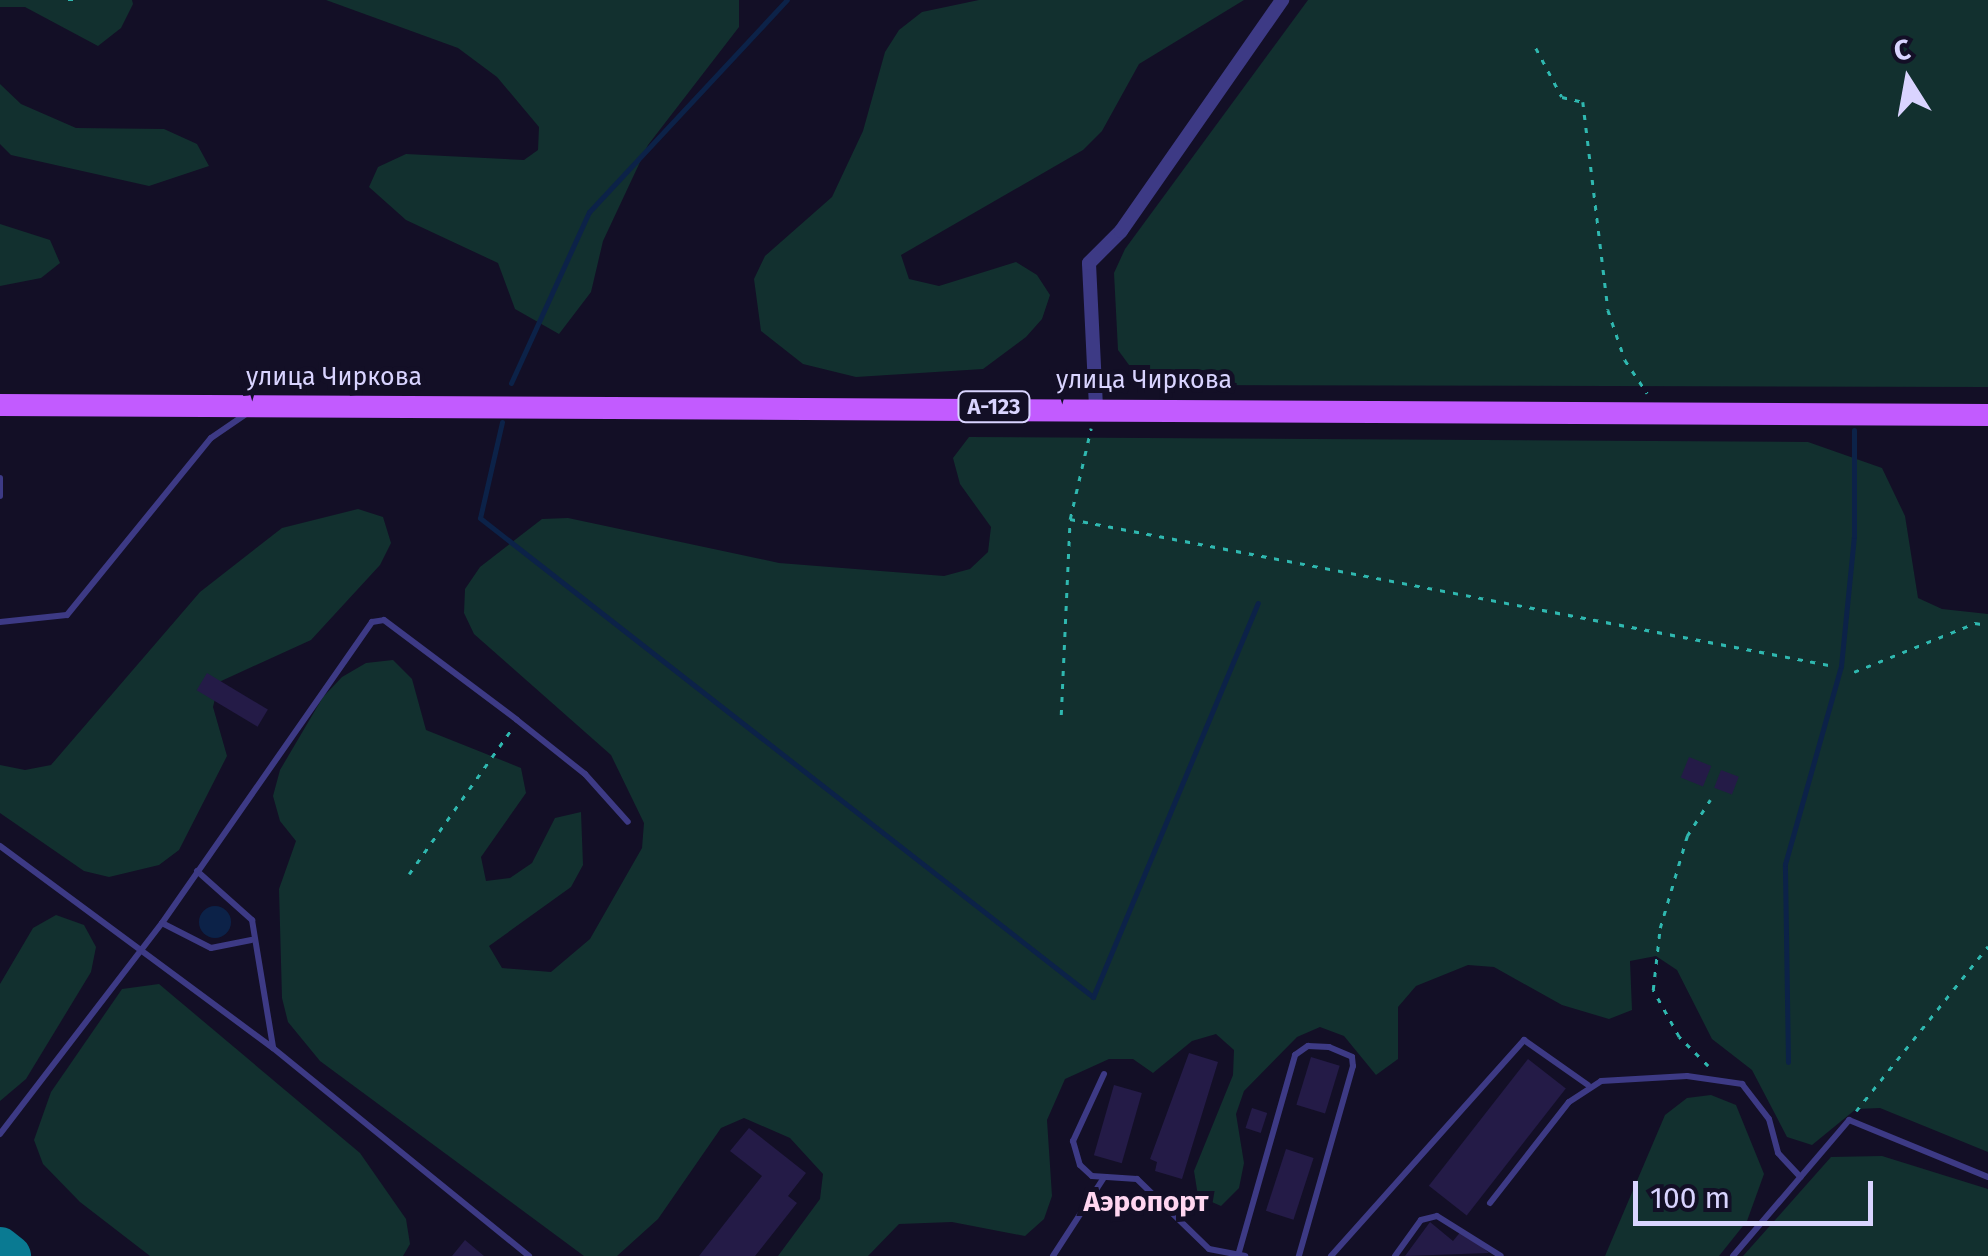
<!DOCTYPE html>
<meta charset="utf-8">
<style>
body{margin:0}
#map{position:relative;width:1988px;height:1256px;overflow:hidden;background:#130f26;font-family:"Fira Sans",sans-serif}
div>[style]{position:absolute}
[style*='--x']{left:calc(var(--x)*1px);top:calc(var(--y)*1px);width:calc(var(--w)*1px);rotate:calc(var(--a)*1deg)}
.green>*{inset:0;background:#12302f}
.water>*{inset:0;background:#0c2248}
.round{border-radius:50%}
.stream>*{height:5px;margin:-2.5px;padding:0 2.5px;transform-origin:2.5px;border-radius:2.5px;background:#0c2248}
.taxiway>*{height:42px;margin:-21px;padding:0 21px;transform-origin:21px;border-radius:21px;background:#0a7a92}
.building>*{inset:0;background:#241b47;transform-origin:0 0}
.path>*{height:2.5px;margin-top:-1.25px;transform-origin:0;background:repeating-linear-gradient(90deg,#2fb8b0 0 5px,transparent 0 13px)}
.lane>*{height:6px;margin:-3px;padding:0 3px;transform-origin:3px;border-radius:3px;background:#3d3a85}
.street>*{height:14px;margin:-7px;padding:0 7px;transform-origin:7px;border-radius:7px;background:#3d3a85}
.primary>*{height:22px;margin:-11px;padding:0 11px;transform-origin:11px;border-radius:11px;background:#c25bff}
span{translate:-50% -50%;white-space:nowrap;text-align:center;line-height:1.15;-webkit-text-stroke:10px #130f26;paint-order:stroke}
.shield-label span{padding:2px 8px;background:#130f26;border:2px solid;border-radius:8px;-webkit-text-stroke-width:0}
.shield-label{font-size:22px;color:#d9d4ff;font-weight:700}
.street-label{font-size:25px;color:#d9d4ff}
.neighbourhood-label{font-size:28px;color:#ffd6f0;font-weight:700}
.north{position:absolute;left:1858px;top:30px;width:100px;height:100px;-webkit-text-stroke:8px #130f26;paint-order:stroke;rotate:349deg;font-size:28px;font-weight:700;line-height:40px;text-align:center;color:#d9d4ff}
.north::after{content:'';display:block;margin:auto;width:35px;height:45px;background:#d9d4ff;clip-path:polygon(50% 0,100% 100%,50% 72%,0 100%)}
.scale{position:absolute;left:1633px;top:1181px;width:240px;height:45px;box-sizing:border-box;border:5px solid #d9d4ff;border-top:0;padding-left:12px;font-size:30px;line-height:35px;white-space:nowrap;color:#d9d4ff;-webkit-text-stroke:8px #130f26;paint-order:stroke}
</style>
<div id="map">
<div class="green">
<i style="clip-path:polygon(0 0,132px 0,133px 4px,121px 28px,98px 46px,25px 7px,0 7px)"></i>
<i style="clip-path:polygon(326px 0,739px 0,739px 27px,648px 145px,603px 241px,591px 292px,559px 334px,515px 309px,498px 263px,406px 220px,369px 187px,378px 167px,406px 154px,524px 160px,538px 150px,539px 127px,497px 77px,458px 48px)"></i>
<i style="clip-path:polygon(979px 0,1244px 0,1139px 64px,1102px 131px,1083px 150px,901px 255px,909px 279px,939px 286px,1016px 262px,1037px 275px,1050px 295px,1042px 319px,1026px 337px,983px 369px,856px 377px,803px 364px,761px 331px,754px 279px,765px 256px,832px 197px,863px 131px,885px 52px,899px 30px,922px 12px)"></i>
<i style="clip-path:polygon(1308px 0,1988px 0,1988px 387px,1179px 385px,1132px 369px,1118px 350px,1114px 273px,1125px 249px)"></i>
<i style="clip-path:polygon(0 84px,21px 104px,76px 128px,164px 129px,197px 144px,209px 166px,149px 186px,11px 155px,0 144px)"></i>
<i style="clip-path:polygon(0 224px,50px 240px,60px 263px,41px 278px,0 286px)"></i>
<i style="clip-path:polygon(969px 437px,1808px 442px,1882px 468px,1905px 516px,1918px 598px,1942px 609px,1988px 614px,1988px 1152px,1880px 1108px,1856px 1109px,1812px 1145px,1787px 1137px,1752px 1070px,1712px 1039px,1677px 970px,1656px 956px,1630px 961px,1632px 1010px,1609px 1019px,1562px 1005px,1494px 967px,1468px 965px,1416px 986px,1398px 1007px,1398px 1059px,1376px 1075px,1344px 1036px,1320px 1027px,1297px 1037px,1244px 1091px,1236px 1114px,1244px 1163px,1239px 1188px,1221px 1206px,1198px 1196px,1194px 1171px,1233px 1075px,1234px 1050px,1216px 1034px,1192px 1041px,1153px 1073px,1133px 1059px,1109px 1059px,1065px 1079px,1047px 1120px,1052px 1196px,1044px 1219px,1025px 1236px,952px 1222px,899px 1224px,868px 1256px,778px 1256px,820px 1199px,823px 1174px,790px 1138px,744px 1118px,721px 1128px,658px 1219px,617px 1256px,584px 1256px,320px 1061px,288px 1022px,282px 998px,279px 889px,296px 841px,280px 821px,273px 796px,280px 770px,323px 697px,342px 677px,366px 663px,393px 660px,412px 679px,426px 730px,521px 768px,526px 793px,481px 857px,486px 881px,510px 878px,532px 863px,555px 818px,581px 812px,583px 865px,571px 887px,489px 946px,502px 968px,551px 972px,590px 939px,642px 848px,644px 823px,611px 755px,474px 634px,464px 613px,465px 589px,480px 567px,542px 519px,568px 518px,779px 563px,944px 576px,970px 569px,988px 552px,991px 527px,960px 484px,953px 458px)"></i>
<i style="clip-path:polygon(358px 509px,383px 517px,391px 543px,380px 565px,311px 640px,219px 682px,213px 707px,227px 756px,179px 850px,159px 865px,109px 877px,84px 871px,0 813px,0 765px,25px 770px,51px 765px,200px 592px,282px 528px)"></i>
<i style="clip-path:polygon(56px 915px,84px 925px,96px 947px,91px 972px,26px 1079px,0 1101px,0 984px,33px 928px)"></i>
<i style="clip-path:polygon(159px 984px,360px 1153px,406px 1219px,410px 1244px,403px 1256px,150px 1256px,80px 1202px,43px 1164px,34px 1140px,51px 1092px,122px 989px)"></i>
<i style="clip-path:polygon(1711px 1095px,1736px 1105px,1764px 1174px,1747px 1221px,1719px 1256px,1605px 1256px,1665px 1115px,1687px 1098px)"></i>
<i style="clip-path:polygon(1882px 1156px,1988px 1189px,1988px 1256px,1743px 1256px,1831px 1157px)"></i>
</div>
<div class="water">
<i class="round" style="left:199px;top:906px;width:32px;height:32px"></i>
</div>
<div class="stream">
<i style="--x:511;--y:383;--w:188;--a:-65.5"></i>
<i style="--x:589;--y:212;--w:290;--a:-47"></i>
<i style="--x:502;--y:422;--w:98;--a:102.9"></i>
<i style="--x:480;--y:518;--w:778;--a:38"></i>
<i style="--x:1093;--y:997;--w:427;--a:-67.3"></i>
<i style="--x:1788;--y:1062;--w:198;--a:-90.9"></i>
<i style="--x:1785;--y:864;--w:206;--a:-74.2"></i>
<i style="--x:1841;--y:666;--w:131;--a:-84.3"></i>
<i style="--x:1854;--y:536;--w:106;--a:-90"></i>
</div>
<div class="taxiway">
<i style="--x:0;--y:1248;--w:13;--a:39"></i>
</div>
<div class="building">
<i style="left:207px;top:673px;width:71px;height:20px;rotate:31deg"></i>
<i style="left:1689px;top:757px;width:24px;height:22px;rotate:22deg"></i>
<i style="left:1721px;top:770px;width:19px;height:19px;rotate:21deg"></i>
<i style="clip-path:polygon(1189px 1053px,1218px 1062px,1182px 1179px,1155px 1171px,1157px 1162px,1150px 1159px)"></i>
<i style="left:1311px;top:1057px;width:30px;height:50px;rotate:17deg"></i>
<i style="left:1528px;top:1059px;width:48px;height:161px;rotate:38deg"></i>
<i style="left:1114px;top:1085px;width:29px;height:73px;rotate:16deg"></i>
<i style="left:1252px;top:1108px;width:16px;height:21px;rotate:18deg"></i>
<i style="clip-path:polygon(749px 1128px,806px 1173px,788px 1196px,797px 1203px,755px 1256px,699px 1256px,762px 1176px,730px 1151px)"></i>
<i style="left:1286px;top:1149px;width:29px;height:65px;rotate:18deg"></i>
<i style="clip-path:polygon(1430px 1222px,1453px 1241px,1462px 1230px,1489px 1253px,1405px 1256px)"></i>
<i style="clip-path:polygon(465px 1240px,484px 1256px,452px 1256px)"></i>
</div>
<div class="path">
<i style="--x:68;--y:0;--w:11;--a:0"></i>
<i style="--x:1536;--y:48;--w:55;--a:62"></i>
<i style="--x:1562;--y:97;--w:22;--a:13"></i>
<i style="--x:1583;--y:102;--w:209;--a:83.1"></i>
<i style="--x:1608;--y:310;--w:53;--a:71.2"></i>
<i style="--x:1625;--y:360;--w:40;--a:56"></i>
<i style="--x:1070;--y:519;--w:778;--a:10.89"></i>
<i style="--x:1854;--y:672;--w:131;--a:-22"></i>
<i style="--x:1975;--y:623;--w:13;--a:9"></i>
<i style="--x:1061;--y:715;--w:196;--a:-87.4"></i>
<i style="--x:1070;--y:519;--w:93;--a:-77"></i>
<i style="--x:409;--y:874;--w:176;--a:-54.7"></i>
<i style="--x:1708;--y:1066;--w:41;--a:-135"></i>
<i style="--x:1679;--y:1037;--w:54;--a:-119"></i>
<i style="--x:1653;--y:990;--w:62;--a:-83.6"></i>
<i style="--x:1660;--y:928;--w:96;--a:-73.6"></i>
<i style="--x:1687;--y:836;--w:43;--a:-57.4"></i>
<i style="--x:1856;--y:1111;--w:211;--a:-51.3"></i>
</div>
<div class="lane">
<i style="--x:0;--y:478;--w:18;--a:90"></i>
<i style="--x:0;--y:622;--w:67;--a:-6"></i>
<i style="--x:67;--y:615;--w:228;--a:-50.9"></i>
<i style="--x:211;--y:438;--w:42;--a:-34.4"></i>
<i style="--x:0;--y:846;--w:340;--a:36.5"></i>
<i style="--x:273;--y:1048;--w:330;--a:39.1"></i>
<i style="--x:197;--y:871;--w:74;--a:41.7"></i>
<i style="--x:252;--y:920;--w:129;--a:80.6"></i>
<i style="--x:162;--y:923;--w:55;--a:27"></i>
<i style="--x:211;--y:948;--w:41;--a:-11.3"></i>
<i style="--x:1104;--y:1074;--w:74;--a:114.8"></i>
<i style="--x:1073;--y:1141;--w:25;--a:74"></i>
<i style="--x:1080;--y:1165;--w:16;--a:43"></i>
<i style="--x:1092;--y:1176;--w:45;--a:3.8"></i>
<i style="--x:1137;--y:1179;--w:100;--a:44.2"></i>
<i style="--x:1209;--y:1249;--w:37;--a:11"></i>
<i style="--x:0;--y:1134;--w:266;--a:-52.5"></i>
<i style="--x:162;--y:923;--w:367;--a:-55.1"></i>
<i style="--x:372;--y:622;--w:12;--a:-9"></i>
<i style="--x:384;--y:620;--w:166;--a:36.9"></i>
<i style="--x:517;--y:720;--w:87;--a:38.5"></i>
<i style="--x:585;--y:774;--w:64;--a:48.1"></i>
<i style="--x:1490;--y:1203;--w:128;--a:-52"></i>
<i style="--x:1569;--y:1102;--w:38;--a:-33"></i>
<i style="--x:1601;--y:1081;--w:86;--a:-3.3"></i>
<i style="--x:1687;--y:1076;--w:56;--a:8.3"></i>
<i style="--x:1742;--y:1084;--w:44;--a:52.4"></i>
<i style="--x:1769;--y:1119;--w:35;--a:75"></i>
<i style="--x:1778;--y:1153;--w:33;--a:47"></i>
<i style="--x:1239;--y:1252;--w:205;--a:-74.1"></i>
<i style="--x:1295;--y:1055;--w:16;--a:-35"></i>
<i style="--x:1308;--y:1046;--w:21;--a:3"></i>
<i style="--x:1329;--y:1047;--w:25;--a:23"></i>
<i style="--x:1352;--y:1057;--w:9;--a:84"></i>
<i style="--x:1353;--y:1066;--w:198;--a:105.9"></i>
<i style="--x:1053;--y:1256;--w:92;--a:-57"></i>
<i style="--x:1331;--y:1256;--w:290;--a:-48.2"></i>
<i style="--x:1524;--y:1040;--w:78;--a:35.1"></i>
<i style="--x:1395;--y:1256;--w:44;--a:-54.2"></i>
<i style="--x:1421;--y:1220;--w:16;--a:-14"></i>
<i style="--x:1437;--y:1216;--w:75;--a:32"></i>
<i style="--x:1733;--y:1256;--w:179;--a:-49.5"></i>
<i style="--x:1849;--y:1120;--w:150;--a:22.3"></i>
</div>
<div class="street">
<i style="--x:1096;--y:407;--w:144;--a:-92.8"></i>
<i style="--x:1089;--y:263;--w:45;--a:-45"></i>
<i style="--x:1121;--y:231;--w:282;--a:-55.1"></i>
</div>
<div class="primary">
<i style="--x:0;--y:405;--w:1988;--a:0.29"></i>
</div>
<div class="shield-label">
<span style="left:994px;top:407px">А-123</span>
</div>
<div class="street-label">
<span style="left:334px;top:377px">улица Чиркова</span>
<span style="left:1144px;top:380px">улица Чиркова</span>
</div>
<div class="neighbourhood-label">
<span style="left:1146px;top:1202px">Аэропорт</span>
</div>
<div class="north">С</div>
<div class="scale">100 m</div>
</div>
